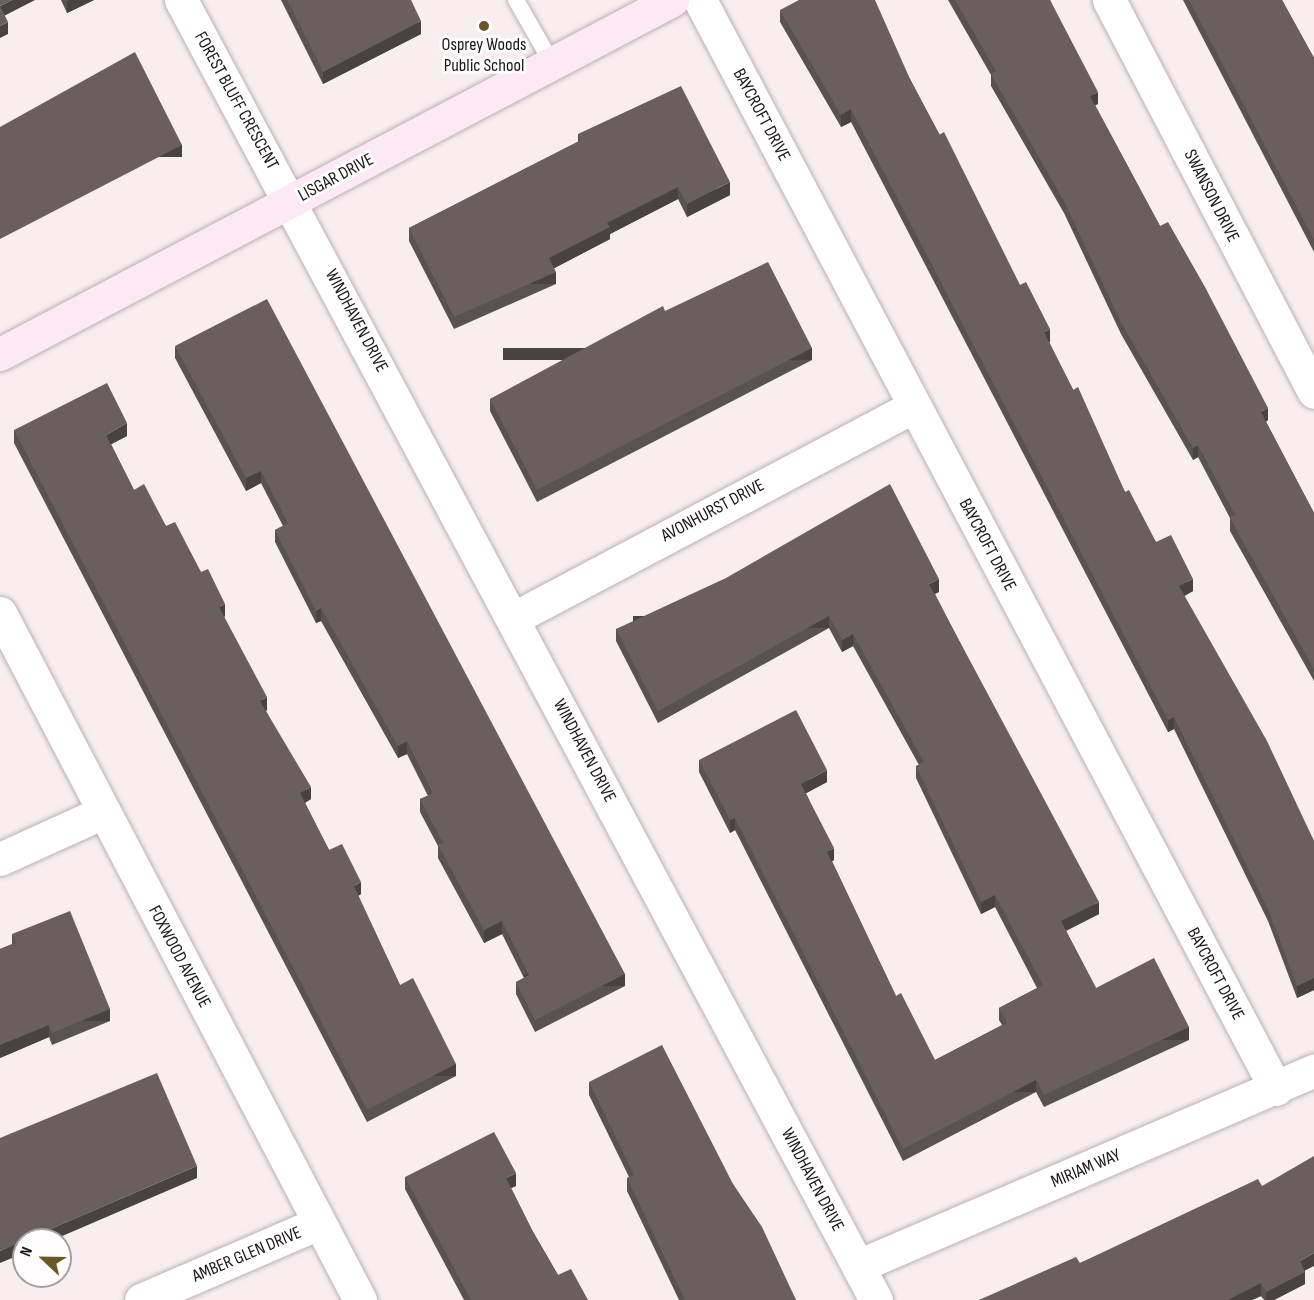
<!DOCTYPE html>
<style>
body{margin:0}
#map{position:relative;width:1314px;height:1300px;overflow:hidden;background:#f8edef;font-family:"Sofia Sans Condensed",sans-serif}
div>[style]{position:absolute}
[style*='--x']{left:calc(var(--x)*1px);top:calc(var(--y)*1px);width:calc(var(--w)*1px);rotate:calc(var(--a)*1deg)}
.roads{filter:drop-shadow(0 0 2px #bab0b2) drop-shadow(0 0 2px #bab0b2)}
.lane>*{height:16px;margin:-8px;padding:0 8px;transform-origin:8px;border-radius:8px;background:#fff}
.street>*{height:33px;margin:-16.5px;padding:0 16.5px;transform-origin:16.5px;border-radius:16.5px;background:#fff}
.secondary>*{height:33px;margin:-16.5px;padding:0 16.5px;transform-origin:16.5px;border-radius:16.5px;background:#fde8f5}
.wall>*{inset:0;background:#595251}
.shaded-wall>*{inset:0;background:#494242;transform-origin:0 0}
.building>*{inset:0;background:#685f5e}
.dots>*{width:16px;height:16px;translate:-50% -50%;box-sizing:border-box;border:3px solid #fffdfd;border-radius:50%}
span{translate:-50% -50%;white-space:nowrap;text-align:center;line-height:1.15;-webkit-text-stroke:6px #fffdfd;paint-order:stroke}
.poi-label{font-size:18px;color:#181415}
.street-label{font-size:18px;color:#181415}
.north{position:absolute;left:12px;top:1228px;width:60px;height:60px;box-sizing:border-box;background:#fffdfd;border:2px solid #a3a0a0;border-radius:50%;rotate:292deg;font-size:16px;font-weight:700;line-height:24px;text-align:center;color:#181415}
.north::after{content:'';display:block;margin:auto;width:21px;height:27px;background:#685926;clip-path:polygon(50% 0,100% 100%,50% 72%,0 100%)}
</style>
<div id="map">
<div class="roads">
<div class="lane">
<i style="--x:516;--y:0;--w:73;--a:60.3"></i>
</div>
<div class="street">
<i style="--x:181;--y:0;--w:1474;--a:61.87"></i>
<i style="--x:700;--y:0;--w:1232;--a:62.12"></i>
<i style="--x:1109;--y:0;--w:442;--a:62.4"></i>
<i style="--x:0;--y:613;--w:776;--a:62.34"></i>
<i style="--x:514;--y:618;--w:453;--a:-27.9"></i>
<i style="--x:0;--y:859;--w:113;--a:-24.5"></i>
<i style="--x:858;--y:1266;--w:496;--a:-23.2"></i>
<i style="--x:141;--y:1300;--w:194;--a:-23.4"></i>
</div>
<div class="secondary">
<i style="--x:0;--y:354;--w:760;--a:-27.78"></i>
</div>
</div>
<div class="wall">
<i style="clip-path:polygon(61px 0,94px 0,67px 13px)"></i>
<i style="clip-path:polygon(281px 0,411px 0,421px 34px,323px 84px)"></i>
<i style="clip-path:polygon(948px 0,1050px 0,1098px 104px,1095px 105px,1160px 226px,1268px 420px,1266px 422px,1314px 513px,1314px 681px,1230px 531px,1230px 518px,1198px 457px,1193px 460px,1121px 334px,1064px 213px,991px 86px,991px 75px)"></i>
<i style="clip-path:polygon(1183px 0,1282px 0,1314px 58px,1314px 252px)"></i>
<i style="clip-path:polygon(780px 10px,910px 79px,1050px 342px,1049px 342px,1125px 492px,1156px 542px,1193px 591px,1184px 596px,1314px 841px,1314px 990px,1297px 998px,1268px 921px,1174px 729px,1168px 732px,851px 122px,841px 127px,780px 22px)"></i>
<i style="clip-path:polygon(578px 134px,730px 195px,687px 217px,678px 199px,610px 234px,610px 239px,554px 268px,556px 284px,454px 329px,409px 241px,409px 228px,578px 142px)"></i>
<i style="clip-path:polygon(665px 311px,812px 360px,537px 502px,490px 411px,490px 399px)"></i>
<i style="clip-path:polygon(175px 346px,625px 986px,535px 1032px,516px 994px,516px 982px,524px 978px,502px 934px,484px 943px,438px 858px,438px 846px,420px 812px,420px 799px,428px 796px,407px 754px,398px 758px,321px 621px,316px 623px,275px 542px,275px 530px,283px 526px,261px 483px,246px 491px,175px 358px)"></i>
<i style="clip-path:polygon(14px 430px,127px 436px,111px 444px,134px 490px,166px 526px,201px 572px,225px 616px,224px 617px,267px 710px,266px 711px,311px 799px,305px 803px,329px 850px,361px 894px,358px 896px,400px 985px,456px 1076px,367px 1122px,14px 443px)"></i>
<i style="clip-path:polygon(939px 592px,935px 594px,1099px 914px,1066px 931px,1096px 988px,1189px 1040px,1044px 1107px,1036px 1092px,903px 1161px,735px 830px,730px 833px,699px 772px,699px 760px,827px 782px,806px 793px,834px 860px,832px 861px,896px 996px,935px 1060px,1002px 1025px,999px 1020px,999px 1008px,1037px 988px,995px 907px,981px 914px,916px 778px,916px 766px,919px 765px,853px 646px,842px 652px,829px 628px,658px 723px,616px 641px,616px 629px)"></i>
<i style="clip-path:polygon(12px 934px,110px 1021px,52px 1045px,49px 1037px,0 1058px,0 949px,12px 944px)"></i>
<i style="clip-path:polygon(589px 1082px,733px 1184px,796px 1300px,679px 1300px,627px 1191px,627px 1178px,629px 1177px,589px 1095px)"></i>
<i style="clip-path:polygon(405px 1177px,516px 1186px,511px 1188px,532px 1230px,558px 1275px,588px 1300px,464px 1300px,405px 1189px)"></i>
<i style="clip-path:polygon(1262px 1186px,1305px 1270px,1305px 1284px,1274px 1300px,1264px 1300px,1261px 1296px,1252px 1300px,979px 1300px,1080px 1263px)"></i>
</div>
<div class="shaded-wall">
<i style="clip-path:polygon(12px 0,35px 0,0 18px,0 6px)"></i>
<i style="clip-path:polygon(69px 0,94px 0,67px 13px,67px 1px)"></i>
<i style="clip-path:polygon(421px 21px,421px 34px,323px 84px,323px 72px)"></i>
<i style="clip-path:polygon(8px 22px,8px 34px,0 38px,0 26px)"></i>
<i style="clip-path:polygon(1098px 92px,1098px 104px,1090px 108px,1090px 96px)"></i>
<i style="clip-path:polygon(851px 109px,851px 122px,841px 127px,841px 115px)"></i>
<i style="left:182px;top:145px;width:12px;height:205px;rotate:90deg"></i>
<i style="clip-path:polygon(730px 182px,730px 195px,687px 217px,687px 204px)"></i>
<i style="clip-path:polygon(678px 187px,678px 199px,610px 234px,610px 239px,549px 271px,549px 258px,607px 223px)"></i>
<i style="left:556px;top:272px;width:12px;height:111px;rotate:90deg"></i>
<i style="clip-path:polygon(1050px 329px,1050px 342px,1044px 345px,1044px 332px)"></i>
<i style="left:812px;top:348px;width:12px;height:309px;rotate:90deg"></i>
<i style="clip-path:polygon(1268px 408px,1268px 420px,1261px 424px,1261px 412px)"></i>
<i style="clip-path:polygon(127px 423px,127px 436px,106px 447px,106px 435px)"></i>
<i style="clip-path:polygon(1198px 445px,1198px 457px,1193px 460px,1193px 448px)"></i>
<i style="clip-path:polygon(261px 471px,261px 483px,246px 491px,246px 478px)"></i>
<i style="clip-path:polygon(939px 579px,939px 592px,929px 596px,929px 584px)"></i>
<i style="clip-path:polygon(1193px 579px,1193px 591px,1179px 599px,1179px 586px)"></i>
<i style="clip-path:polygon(225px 604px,225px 616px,219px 620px,219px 607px)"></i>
<i style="clip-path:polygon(321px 608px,321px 621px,316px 623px,316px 611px)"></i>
<i style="left:829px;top:616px;width:12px;height:196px;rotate:90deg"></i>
<i style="clip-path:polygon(853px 634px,853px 646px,842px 652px,842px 640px)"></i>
<i style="clip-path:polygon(267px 697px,267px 710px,260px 713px,260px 701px)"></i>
<i style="clip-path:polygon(1174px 717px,1174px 729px,1168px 732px,1168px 720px)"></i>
<i style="clip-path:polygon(407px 741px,407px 754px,398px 758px,398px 746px)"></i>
<i style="clip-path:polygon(827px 770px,827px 782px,801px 796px,801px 784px)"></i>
<i style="clip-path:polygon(311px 787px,311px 799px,300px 805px,300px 793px)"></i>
<i style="clip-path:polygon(735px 818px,735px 830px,730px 833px,730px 820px)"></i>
<i style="clip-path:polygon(834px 848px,834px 860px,827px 864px,827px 852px)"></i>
<i style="clip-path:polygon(361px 882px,361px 894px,354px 898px,354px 886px)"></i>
<i style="clip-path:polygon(995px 895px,995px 907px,981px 914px,981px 902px)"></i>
<i style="clip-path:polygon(1099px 902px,1099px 914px,1061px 933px,1061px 921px)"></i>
<i style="clip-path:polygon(502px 921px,502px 934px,484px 943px,484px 930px)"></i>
<i style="left:625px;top:974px;width:12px;height:101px;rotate:90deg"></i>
<i style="clip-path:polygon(1314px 978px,1314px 990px,1297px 998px,1297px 986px)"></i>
<i style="left:110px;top:1009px;width:12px;height:63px;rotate:90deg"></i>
<i style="clip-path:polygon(49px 1025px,49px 1037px,0 1058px,0 1045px)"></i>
<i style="left:1189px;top:1027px;width:13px;height:160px;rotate:90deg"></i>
<i style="left:456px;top:1064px;width:12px;height:100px;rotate:90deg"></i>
<i style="left:1036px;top:1080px;width:12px;height:150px;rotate:90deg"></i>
<i style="clip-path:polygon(197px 1166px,197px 1178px,53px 1240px,25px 1240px)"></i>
<i style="clip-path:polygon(516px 1173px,516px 1186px,506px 1190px,506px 1178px)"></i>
<i style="clip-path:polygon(24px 1240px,24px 1253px,0 1263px,0 1251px)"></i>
<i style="clip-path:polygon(1314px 1253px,1314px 1266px,1300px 1273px,1300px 1261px)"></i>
<i style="clip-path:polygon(1305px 1272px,1305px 1284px,1274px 1300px,1266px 1300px,1266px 1292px)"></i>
<i style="clip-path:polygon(1261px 1283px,1261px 1296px,1252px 1300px,1228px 1300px)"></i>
</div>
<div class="building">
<i style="clip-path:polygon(0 0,12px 0,0 6px,8px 22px,0 26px)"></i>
<i style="clip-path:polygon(287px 0,411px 0,421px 21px,323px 72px)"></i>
<i style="clip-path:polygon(799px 0,875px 0,910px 79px,939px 135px,944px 132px,1020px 285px,1026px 282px,1050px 329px,1044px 332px,1073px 390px,1078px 387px,1125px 492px,1129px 490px,1156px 542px,1171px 535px,1193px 579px,1179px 586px,1267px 741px,1314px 841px,1314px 978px,1297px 986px,1268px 909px,1174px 717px,1168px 720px,851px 109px,841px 115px,780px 10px)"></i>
<i style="clip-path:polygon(955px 0,1050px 0,1098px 92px,1090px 96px,1160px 226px,1168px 222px,1205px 287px,1268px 408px,1261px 412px,1314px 513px,1314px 669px,1230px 518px,1235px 515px,1198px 445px,1193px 448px,1121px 322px,1064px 201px,991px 74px,996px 71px)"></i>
<i style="clip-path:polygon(1189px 0,1282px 0,1314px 58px,1314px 240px)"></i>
<i style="clip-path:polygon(135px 52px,182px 145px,0 239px,0 127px)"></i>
<i style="clip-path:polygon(681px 86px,730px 182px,687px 204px,678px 187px,607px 223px,610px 227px,549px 258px,556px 272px,454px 317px,409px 228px,581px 140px,578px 134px)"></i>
<i style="clip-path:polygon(768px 262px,812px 348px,537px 490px,490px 399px,663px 306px,665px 311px)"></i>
<i style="clip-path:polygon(267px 299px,625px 974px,535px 1020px,516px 982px,529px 975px,502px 921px,484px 930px,438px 845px,443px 843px,420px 799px,433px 793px,407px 741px,398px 746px,321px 608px,316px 611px,275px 530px,288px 523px,261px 471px,246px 478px,175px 346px)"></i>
<i style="clip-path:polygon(107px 383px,127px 423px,106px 435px,134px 490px,144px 484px,166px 526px,175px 522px,201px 572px,208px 569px,225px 604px,219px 607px,267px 697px,260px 701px,311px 787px,300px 793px,329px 850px,342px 844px,361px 882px,354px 886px,400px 985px,413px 978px,456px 1064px,367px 1110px,14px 430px)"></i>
<i style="clip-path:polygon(890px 484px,939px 579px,929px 584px,1099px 902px,1061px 921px,1096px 988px,1154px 958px,1189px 1027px,1044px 1095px,1036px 1080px,903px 1149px,735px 818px,730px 820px,699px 760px,796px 710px,827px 770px,801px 784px,834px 848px,827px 852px,896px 996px,901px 993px,935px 1060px,1007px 1023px,999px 1008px,1043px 985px,995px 895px,981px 902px,916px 766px,924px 762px,853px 634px,842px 640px,829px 616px,658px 711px,616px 629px,726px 578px)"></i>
<i style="clip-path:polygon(70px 911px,110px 1009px,52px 1033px,49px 1025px,0 1045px,0 949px,16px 943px,12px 934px)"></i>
<i style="clip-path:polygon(662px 1045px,733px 1184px,762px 1227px,796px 1300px,685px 1300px,627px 1178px,634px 1175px,589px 1082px)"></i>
<i style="clip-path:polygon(157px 1073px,197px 1166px,0 1251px,0 1138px)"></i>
<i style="clip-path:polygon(494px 1132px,516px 1173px,506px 1178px,532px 1230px,558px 1275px,571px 1269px,588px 1300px,471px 1300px,405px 1177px)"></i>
<i style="clip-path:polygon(1314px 1156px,1314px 1253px,1300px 1261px,1305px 1272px,1266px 1292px,1261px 1283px,1228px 1300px,979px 1300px,1076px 1257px,1080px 1263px,1258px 1179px,1262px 1186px)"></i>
</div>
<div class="dots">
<i style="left:484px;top:26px;background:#685926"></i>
</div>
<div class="poi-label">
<span style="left:484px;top:56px">Osprey Woods<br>Public School</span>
</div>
<div class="street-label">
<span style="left:236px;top:101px;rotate:61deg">FOREST BLUFF CRESCENT</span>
<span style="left:761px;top:115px;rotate:62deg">BAYCROFT DRIVE</span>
<span style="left:336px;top:178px;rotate:-28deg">LISGAR DRIVE</span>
<span style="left:1211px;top:196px;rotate:63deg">SWANSON DRIVE</span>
<span style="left:356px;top:321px;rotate:62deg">WINDHAVEN DRIVE</span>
<span style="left:713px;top:511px;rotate:-28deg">AVONHURST DRIVE</span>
<span style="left:987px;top:545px;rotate:62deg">BAYCROFT DRIVE</span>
<span style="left:584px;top:751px;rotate:62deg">WINDHAVEN DRIVE</span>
<span style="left:179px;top:957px;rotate:62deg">FOXWOOD AVENUE</span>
<span style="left:1215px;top:974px;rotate:62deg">BAYCROFT DRIVE</span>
<span style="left:1086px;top:1169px;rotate:-23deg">MIRIAM WAY</span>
<span style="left:812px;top:1180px;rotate:62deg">WINDHAVEN DRIVE</span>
<span style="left:247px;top:1255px;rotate:-23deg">AMBER GLEN DRIVE</span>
</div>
<div class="north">N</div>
</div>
